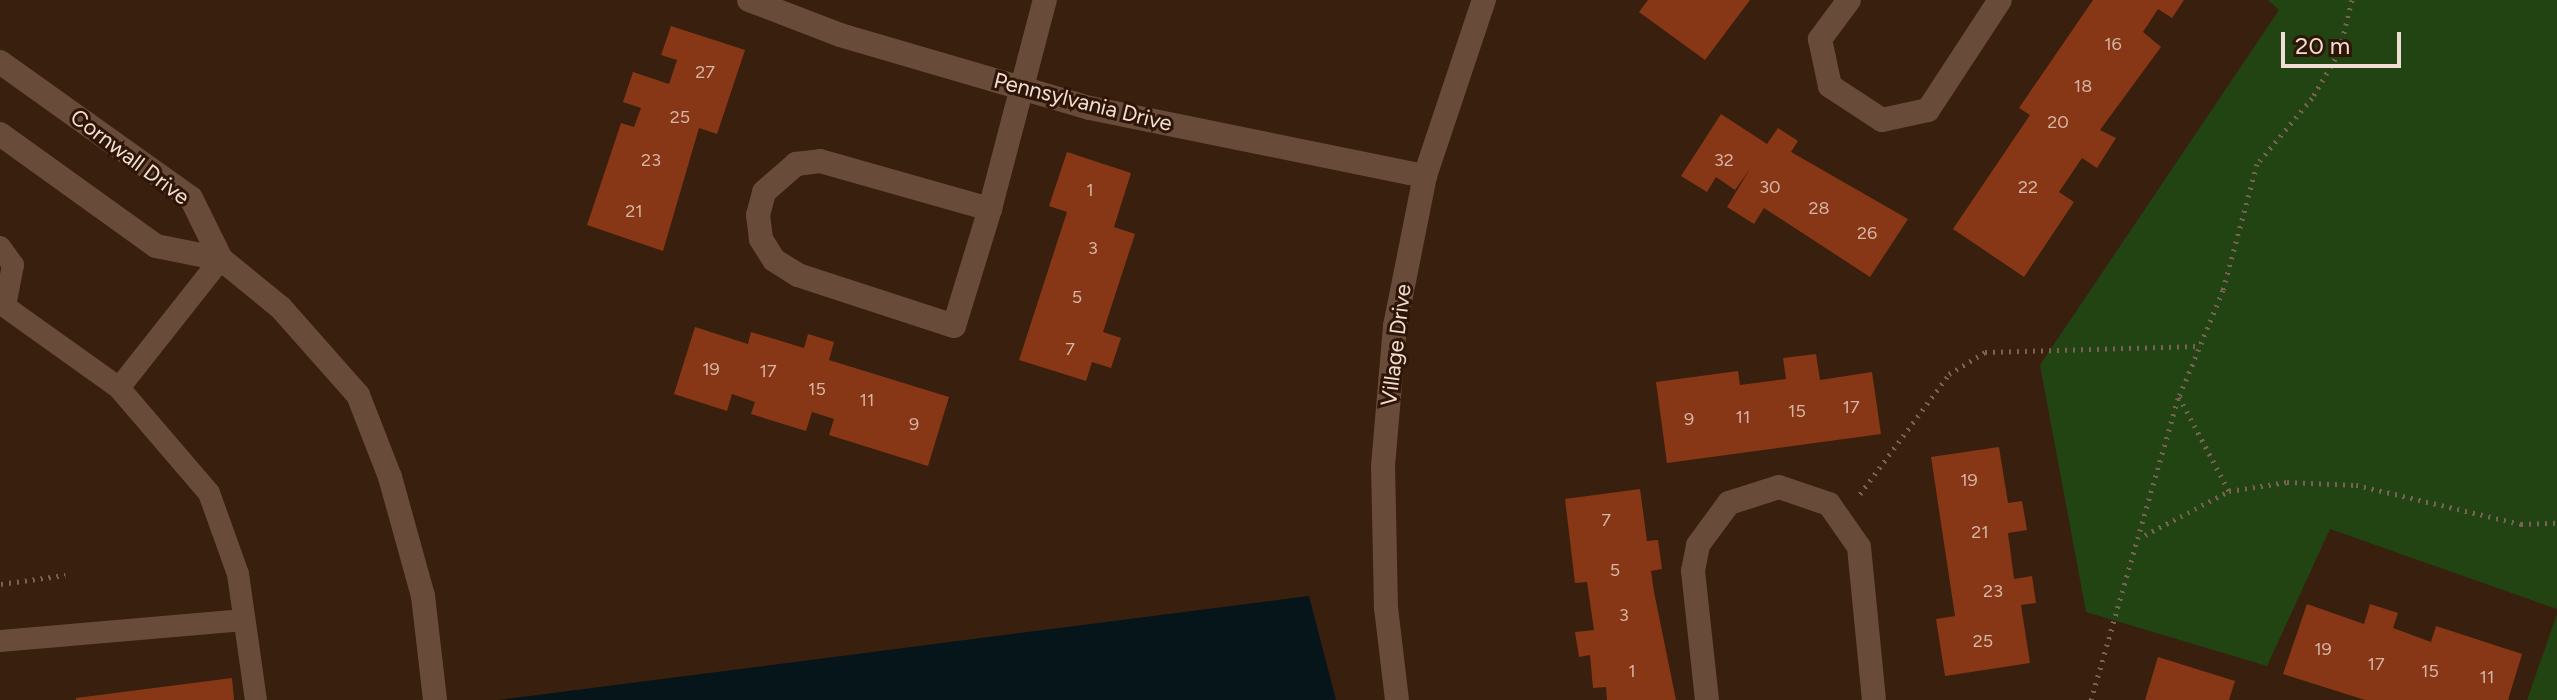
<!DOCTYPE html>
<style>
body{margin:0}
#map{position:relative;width:2557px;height:700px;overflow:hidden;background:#391f0e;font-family:Figtree,sans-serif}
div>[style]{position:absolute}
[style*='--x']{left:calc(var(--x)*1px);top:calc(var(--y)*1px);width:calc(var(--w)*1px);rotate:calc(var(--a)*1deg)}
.green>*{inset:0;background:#214412}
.water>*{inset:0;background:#06151a}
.building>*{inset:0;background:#873715}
.path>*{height:5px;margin-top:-2.5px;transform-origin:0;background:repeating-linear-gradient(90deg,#796153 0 2px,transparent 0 8px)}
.service>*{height:22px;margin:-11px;padding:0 11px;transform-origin:11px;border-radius:11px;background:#694b39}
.minor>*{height:24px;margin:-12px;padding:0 12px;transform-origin:12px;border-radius:12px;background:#694b39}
span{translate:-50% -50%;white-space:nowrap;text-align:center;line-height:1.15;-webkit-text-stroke:6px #2e1505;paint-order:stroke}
.number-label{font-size:18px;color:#d6b4a4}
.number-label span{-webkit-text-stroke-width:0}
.street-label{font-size:22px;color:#f0ded4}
.scale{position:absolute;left:2281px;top:32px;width:120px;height:36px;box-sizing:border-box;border:4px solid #f0ded4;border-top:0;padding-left:10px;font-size:24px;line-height:28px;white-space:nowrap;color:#f0ded4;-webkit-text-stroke:6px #2e1505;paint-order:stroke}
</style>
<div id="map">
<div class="green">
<i style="clip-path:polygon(2268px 0,2557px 0,2557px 609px,2330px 529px,2267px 666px,2086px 612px,2040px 365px,2279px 10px)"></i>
<i style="clip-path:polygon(2557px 614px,2557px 700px,2527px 700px)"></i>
</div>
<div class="water">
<i style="clip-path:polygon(1309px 596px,1336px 700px,499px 700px)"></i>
</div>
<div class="building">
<i style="clip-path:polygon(1648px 0,1750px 0,1705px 60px,1639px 12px)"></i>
<i style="clip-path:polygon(2093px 0,2184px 0,2172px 18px,2158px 9px,2143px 32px,2161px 47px,2100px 130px,2116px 138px,2097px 168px,2082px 158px,2059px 192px,2074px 202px,2024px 277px,1953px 229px,2030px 115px,2019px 108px)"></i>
<i style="clip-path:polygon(671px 26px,745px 50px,717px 134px,699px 128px,663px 251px,587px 225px,621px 123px,634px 127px,641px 108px,623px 102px,633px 72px,669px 84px,677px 60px,661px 55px)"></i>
<i style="clip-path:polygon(1721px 114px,1767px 144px,1778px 128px,1798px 141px,1791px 152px,1908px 219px,1870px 277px,1764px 208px,1754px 224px,1727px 207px,1750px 169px,1735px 190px,1716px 177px,1707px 192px,1681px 176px)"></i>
<i style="clip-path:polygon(1067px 152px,1131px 173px,1114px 227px,1135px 234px,1103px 332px,1121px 338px,1111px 368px,1092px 362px,1086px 381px,1019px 360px,1067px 212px,1049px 206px)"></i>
<i style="clip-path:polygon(695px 327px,748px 344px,751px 332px,804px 348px,808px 334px,834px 342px,829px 360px,949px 397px,928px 466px,829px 435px,834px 419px,812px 412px,806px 431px,751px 414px,755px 402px,732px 394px,727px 411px,674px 394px)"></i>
<i style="clip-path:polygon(1816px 354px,1820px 380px,1872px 372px,1881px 434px,1667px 463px,1656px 382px,1738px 371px,1740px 385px,1786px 379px,1783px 358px)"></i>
<i style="clip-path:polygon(1999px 447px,2008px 503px,2022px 501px,2027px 530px,2008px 533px,2014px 579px,2032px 576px,2036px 603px,2021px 605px,2030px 663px,1945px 676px,1936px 619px,1955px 616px,1931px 457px)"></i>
<i style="clip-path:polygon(1640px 489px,1647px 541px,1658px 540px,1662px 569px,1651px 571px,1654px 592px,1676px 700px,1607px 700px,1606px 687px,1593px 688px,1590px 655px,1579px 657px,1575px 632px,1594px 630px,1587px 582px,1575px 583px,1565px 499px)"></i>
<i style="clip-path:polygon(2307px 604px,2364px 624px,2370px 604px,2398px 613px,2393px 628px,2431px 642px,2436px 626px,2522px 654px,2508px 700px,2365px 700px,2283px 674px)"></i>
<i style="clip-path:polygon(2158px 657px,2235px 681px,2229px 700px,2145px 700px)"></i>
<i style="clip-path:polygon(232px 678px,234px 700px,76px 700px,76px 698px)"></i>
</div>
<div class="path">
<i style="--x:2352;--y:0;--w:54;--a:104"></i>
<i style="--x:2339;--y:52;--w:53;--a:120.4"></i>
<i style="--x:2312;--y:98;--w:86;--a:129.8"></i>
<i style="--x:2257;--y:164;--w:131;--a:105.1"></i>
<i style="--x:2223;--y:290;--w:116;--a:112.4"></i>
<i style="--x:2179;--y:397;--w:106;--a:62"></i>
<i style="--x:2229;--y:491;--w:59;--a:-8.8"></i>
<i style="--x:2287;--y:482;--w:69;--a:2.5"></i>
<i style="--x:2356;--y:485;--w:170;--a:13.3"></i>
<i style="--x:2521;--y:524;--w:36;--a:-2"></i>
<i style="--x:1860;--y:494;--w:149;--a:-53.4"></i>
<i style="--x:1949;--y:374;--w:42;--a:-31.4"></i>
<i style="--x:1985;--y:352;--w:215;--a:-1.6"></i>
<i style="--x:2145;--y:535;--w:95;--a:-27.6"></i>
<i style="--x:1;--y:584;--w:65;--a:-8"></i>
<i style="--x:2091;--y:700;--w:314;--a:-73.9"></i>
</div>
<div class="service">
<i style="--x:0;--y:247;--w:22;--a:54"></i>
<i style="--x:13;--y:265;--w:42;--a:101"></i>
<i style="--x:0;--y:303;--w:146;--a:35.5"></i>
<i style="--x:119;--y:388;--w:138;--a:49.4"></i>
<i style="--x:209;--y:493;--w:86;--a:70.3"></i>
<i style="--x:238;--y:574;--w:127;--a:81.9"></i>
<i style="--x:119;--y:388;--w:164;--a:-51.7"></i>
<i style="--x:0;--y:641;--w:245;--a:-4.9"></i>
</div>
<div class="minor">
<i style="--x:749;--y:0;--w:97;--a:21"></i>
<i style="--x:840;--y:35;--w:260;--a:16.3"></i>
<i style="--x:1090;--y:108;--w:342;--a:11.5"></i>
<i style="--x:1849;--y:0;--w:49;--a:126.6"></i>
<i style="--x:1820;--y:39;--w:48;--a:78"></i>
<i style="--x:1830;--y:86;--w:62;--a:33.2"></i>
<i style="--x:1882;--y:120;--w:47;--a:-12.3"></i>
<i style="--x:1928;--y:110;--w:131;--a:-56.8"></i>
<i style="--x:0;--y:62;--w:234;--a:35.5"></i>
<i style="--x:191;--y:198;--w:68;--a:63.8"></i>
<i style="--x:221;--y:259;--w:77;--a:39.2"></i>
<i style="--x:281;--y:308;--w:116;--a:48.5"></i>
<i style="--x:358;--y:395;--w:88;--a:68.7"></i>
<i style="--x:390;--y:477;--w:123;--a:74.5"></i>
<i style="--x:423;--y:596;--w:105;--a:83.4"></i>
<i style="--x:0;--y:134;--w:192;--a:35.7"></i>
<i style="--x:156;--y:246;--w:66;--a:11.3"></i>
<i style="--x:820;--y:161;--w:177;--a:15.8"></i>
<i style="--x:990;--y:209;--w:122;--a:107.1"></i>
<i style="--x:954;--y:326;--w:164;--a:-161.9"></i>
<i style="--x:798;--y:275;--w:28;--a:-148"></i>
<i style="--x:774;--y:260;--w:25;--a:-122"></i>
<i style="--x:761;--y:239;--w:24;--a:-97"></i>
<i style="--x:758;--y:215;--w:24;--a:-75"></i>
<i style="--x:764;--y:192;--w:43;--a:-41.2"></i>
<i style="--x:796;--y:164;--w:24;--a:-7"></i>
<i style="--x:990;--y:209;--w:216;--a:-75.3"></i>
<i style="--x:1397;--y:700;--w:93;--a:-96.8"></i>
<i style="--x:1386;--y:608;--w:142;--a:-91.2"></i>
<i style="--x:1383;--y:466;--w:141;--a:-85.1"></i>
<i style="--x:1395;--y:326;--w:153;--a:-78.7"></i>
<i style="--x:1425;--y:176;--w:186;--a:-71.5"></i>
<i style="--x:1707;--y:700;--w:130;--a:-96.2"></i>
<i style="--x:1693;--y:571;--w:26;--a:-79"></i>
<i style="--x:1698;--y:545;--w:52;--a:-53.6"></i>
<i style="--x:1729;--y:503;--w:52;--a:-17.7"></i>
<i style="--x:1779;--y:487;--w:53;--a:18.8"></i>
<i style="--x:1829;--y:504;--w:52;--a:55.1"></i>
<i style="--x:1859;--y:547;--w:154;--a:84.4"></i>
</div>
<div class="number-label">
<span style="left:2113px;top:44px">16</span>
<span style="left:705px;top:72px">27</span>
<span style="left:2083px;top:86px">18</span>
<span style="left:680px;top:117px">25</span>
<span style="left:2058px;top:122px">20</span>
<span style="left:651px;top:160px">23</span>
<span style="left:1724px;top:160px">32</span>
<span style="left:1770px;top:187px">30</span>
<span style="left:2028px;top:187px">22</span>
<span style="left:1090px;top:190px">1</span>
<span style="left:1819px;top:208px">28</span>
<span style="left:634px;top:211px">21</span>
<span style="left:1867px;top:233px">26</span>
<span style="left:1093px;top:248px">3</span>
<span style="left:1077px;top:297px">5</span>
<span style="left:1070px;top:349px">7</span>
<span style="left:711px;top:369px">19</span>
<span style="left:768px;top:371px">17</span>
<span style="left:817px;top:389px">15</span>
<span style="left:867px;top:400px">11</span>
<span style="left:1851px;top:407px">17</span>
<span style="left:1797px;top:411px">15</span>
<span style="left:1743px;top:417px">11</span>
<span style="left:1689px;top:419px">9</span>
<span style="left:914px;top:424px">9</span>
<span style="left:1969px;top:480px">19</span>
<span style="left:1606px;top:520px">7</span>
<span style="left:1980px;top:532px">21</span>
<span style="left:1615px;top:570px">5</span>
<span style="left:1993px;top:591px">23</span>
<span style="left:1624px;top:615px">3</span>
<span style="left:1983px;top:641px">25</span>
<span style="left:2323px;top:649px">19</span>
<span style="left:2376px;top:664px">17</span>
<span style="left:1632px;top:671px">1</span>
<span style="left:2430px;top:671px">15</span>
<span style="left:2487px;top:677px">11</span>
</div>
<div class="street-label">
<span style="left:1083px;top:102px;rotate:14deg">Pennsylvania Drive</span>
<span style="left:130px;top:157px;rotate:37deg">Cornwall Drive</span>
<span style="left:1396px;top:345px;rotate:-83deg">Village Drive</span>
</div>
<div class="scale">20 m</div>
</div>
